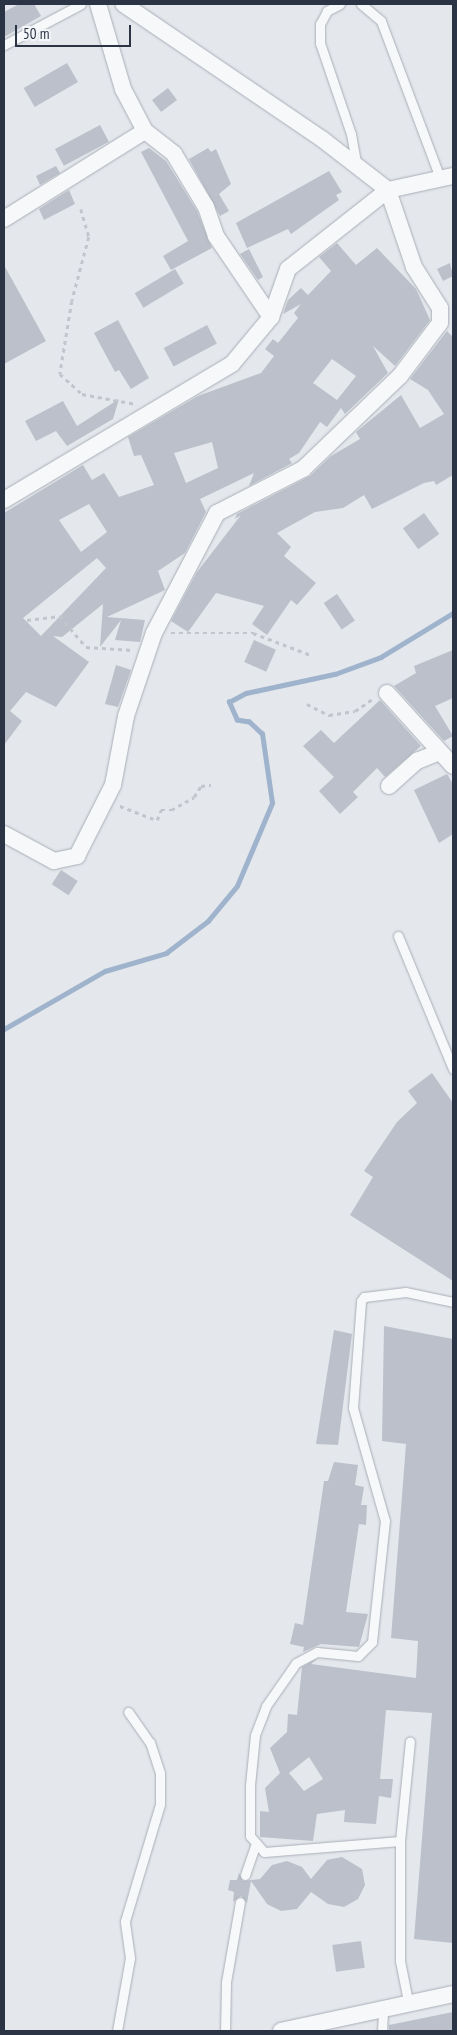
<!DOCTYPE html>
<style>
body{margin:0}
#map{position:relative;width:457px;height:2035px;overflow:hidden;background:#e4e7ec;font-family:"PT Sans Narrow",sans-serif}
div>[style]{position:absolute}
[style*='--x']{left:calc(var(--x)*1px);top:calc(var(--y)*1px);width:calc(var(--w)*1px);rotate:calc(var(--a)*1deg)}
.stream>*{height:4.5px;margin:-2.25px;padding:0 2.25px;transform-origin:2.25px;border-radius:2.25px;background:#9fb4cc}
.building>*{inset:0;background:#bbc0ca;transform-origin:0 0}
.path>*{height:2.5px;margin-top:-1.25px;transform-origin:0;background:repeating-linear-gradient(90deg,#c2c5cb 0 4px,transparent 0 8px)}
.roads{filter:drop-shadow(0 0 1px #a9aeb7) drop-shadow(0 0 1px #a9aeb7)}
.lane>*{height:9px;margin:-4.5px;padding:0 4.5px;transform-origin:4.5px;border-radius:4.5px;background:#f7f8fa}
.street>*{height:16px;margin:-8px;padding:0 8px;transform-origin:8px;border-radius:8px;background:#f7f8fa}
span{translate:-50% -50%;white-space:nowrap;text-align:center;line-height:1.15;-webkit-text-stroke:4.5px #f4f6f9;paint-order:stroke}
.frame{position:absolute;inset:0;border:5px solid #2b3445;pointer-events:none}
.scale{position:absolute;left:15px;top:25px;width:116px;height:22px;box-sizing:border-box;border:2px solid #2b3445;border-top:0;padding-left:6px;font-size:15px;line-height:18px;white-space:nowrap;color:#2b3445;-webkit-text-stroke:4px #f4f6f9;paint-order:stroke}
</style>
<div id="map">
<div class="stream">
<i style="--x:4;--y:1029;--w:116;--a:-29.9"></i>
<i style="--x:105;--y:971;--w:64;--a:-16.4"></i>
<i style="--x:166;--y:953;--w:53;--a:-37.3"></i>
<i style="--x:208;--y:921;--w:45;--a:-50.4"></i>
<i style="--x:237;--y:886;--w:90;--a:-67.1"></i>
<i style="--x:272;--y:803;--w:70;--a:-98.2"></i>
<i style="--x:262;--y:734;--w:18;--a:-137"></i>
<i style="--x:249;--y:722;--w:12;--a:-171"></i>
<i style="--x:237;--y:720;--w:20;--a:-114"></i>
<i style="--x:229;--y:702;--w:19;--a:-28"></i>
<i style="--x:246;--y:693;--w:91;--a:-12.1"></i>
<i style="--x:335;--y:674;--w:49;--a:-20.3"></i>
<i style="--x:381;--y:657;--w:84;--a:-31.4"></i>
</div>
<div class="building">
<i style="clip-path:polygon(19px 4px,34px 4px,41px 16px,4px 37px,4px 12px)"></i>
<i style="left:67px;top:63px;width:22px;height:50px;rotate:60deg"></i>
<i style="left:168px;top:88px;width:15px;height:20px;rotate:53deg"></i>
<i style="left:100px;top:125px;width:19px;height:51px;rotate:62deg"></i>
<i style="clip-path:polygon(149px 148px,166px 161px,197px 211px,212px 248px,171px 270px,163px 256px,188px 241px,141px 152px)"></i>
<i style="clip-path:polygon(208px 148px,211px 152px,216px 149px,231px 184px,219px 194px,229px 211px,220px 216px,189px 159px)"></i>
<i style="clip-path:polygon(56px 166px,60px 173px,40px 185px,36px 176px)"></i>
<i style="clip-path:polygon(329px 171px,342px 192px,336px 195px,339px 200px,291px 234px,288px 229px,247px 248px,236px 223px)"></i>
<i style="clip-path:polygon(69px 190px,75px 204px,44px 220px,39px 209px)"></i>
<i style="clip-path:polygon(evenodd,337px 243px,356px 265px,377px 248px,416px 289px,430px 320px,395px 366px,373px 346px,388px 373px,345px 414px,341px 408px,327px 427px,320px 422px,299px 453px,289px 459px,292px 463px,249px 486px,254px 473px,200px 499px,206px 512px,185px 553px,158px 571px,165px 590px,107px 617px,145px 620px,140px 642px,115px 640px,121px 620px,100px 647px,103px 604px,62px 637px,53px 636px,89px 662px,56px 707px,26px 692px,10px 711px,22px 721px,4px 745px,4px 513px,83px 465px,92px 480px,104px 473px,119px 497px,154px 485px,141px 455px,134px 456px,128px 437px,198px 396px,261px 373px,274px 356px,265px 349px,273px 339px,278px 343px,298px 318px,294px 313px,301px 304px,283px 314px,288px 300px,301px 288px,308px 295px,331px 271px,319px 257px,337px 243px,332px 359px,356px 376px,337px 400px,313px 383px,332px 359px,337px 243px,212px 442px,218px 468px,186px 483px,174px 453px,212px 442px,337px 243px,89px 504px,107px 532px,81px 552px,59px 520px,89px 504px,337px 243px,97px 558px,106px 568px,41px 636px,23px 618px,97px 558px)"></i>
<i style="clip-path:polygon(249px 249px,263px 277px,258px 280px,240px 254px)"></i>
<i style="clip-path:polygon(450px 263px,453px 276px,443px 281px,437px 269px)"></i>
<i style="clip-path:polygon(4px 265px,46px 341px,4px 364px)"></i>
<i style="left:175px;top:269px;width:17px;height:47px;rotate:59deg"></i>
<i style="clip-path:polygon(118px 320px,149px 378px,131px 389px,119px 370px,115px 372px,94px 333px)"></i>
<i style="left:207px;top:325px;width:21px;height:49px;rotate:62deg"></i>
<i style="clip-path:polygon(447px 331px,453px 337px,453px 475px,436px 485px,434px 481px,424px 483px,372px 509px,364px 495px,343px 508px,315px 512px,277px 533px,291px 547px,284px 556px,316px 583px,297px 605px,291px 600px,267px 635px,252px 624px,264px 606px,216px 593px,188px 632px,171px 621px,197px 572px,241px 515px,235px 519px,237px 514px,310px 476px,331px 456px,360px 439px,356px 432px,401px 395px,420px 428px,444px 414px,428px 390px,410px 379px)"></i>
<i style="clip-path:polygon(119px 399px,113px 419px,67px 446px,56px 431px,36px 441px,25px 421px,63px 401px,77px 426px)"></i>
<i style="left:424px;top:513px;width:26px;height:26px;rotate:54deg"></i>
<i style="left:337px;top:594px;width:32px;height:16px;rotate:56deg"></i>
<i style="left:254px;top:640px;width:24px;height:24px;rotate:24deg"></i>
<i style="clip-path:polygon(453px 650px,453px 698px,435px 706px,453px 736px,444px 741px,394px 686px,416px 673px,414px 666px)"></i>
<i style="clip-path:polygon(116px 665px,131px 670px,118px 707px,105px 704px)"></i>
<i style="clip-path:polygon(380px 700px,421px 746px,385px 777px,377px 768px,353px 792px,358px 797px,340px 814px,319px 791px,334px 777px,303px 746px,321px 730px,334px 743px)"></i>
<i style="clip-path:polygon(447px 774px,453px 784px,453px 834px,439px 843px,414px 790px)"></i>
<i style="left:61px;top:870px;width:20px;height:17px;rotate:33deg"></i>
<i style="clip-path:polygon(432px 1073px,453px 1103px,453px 1281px,350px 1215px,373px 1177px,364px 1171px,397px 1122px,417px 1103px,408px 1091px)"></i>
<i style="clip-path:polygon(evenodd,384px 1326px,453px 1339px,453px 1943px,414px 1939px,432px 1713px,386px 1710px,380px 1779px,393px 1779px,391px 1798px,379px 1796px,376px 1824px,344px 1822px,345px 1810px,317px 1814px,313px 1841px,260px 1837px,260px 1811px,269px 1812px,265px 1788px,280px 1773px,270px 1748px,287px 1732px,288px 1714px,297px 1715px,302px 1667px,318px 1658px,311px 1664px,416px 1678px,418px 1641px,391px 1638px,406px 1444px,382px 1441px,384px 1326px,309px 1757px,323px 1779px,304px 1791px,289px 1773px,309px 1757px)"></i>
<i style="clip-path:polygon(334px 1330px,352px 1334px,338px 1445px,316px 1444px)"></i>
<i style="clip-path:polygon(334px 1462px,358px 1465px,355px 1485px,364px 1487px,361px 1505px,367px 1505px,366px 1525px,359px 1524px,346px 1612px,368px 1614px,359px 1647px,321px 1644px,303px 1652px,304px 1647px,290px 1644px,295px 1623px,303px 1625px,324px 1481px,328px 1481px)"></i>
<i style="clip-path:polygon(342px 1857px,362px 1869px,365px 1885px,358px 1899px,344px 1907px,328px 1904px,311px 1892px,297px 1909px,281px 1911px,267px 1904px,251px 1881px,247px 1903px,241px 1896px,233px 1902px,234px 1892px,228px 1890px,230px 1880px,237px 1880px,239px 1873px,243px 1881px,260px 1879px,272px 1865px,287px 1861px,302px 1867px,311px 1879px,327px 1860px)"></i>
<i style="left:361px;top:1941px;width:27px;height:29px;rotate:82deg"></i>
<i style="clip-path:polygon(453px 2012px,453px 2031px,389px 2031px,389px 2025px)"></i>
</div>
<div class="path">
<i style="--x:81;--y:209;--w:29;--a:74"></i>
<i style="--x:89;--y:237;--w:66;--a:104.9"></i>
<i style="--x:72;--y:301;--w:74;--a:99.3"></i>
<i style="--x:60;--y:374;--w:30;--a:42"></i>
<i style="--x:82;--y:394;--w:55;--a:10.5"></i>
<i style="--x:27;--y:620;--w:33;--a:-7"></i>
<i style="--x:60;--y:616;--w:40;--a:50"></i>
<i style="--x:86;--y:647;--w:47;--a:3.7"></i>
<i style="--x:171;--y:633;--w:82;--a:0"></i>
<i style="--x:253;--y:633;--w:62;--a:20.8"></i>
<i style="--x:307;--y:704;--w:25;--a:27"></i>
<i style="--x:329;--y:715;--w:26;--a:-9"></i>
<i style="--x:355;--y:711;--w:21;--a:-35"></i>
<i style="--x:120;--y:806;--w:40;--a:21"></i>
<i style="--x:157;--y:820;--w:11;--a:-68"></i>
<i style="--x:161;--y:810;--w:10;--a:0"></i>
<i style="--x:171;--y:810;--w:26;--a:-29"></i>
<i style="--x:194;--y:797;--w:13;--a:-58"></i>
<i style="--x:201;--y:786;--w:10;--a:-6"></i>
</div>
<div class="roads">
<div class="lane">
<i style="--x:340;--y:4;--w:15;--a:152"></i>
<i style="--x:327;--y:11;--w:15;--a:118"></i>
<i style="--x:320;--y:24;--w:19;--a:90"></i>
<i style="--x:320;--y:43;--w:96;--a:71.2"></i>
<i style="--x:351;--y:134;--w:29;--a:80"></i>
<i style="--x:361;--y:4;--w:26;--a:40"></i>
<i style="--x:381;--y:21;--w:168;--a:69.4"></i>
<i style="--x:4;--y:45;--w:87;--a:-28"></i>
<i style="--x:398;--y:936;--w:144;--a:67.5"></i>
<i style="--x:400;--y:1841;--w:100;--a:-84.3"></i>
<i style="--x:245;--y:1875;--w:31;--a:-71"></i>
<i style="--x:409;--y:2006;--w:46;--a:-101.3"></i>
<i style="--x:400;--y:1961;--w:120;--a:-90"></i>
<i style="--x:400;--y:1841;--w:136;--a:175.4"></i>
<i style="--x:264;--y:1852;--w:21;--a:-131"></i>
<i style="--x:250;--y:1836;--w:51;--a:-90"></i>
<i style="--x:250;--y:1785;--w:50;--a:-84.3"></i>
<i style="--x:255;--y:1735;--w:31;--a:-69"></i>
<i style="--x:266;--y:1706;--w:52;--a:-55.1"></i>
<i style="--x:296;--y:1663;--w:24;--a:-28"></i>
<i style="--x:317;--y:1652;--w:41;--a:5.6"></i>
<i style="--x:358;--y:1656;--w:20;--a:-45"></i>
<i style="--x:372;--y:1642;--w:122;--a:-83.9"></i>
<i style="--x:385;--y:1521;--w:117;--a:-105.8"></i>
<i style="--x:353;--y:1408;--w:107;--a:-85.7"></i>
<i style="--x:361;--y:1301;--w:5;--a:-53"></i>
<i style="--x:364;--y:1297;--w:42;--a:-6.8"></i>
<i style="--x:406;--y:1292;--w:48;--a:12"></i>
<i style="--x:117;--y:2031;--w:74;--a:-79.9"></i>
<i style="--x:130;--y:1958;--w:37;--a:-98"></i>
<i style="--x:125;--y:1921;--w:122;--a:-73.3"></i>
<i style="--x:160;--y:1804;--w:31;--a:-90"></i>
<i style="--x:160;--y:1773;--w:32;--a:-108"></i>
<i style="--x:150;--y:1743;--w:38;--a:-125"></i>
<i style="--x:225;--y:2031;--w:49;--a:-88.8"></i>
<i style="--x:226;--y:1982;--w:81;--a:-80.1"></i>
<i style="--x:382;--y:2031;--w:19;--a:-87"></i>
</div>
<div class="street">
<i style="--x:98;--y:4;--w:89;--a:73.6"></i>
<i style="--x:123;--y:89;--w:47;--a:62.4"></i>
<i style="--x:4;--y:219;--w:166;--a:-32"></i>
<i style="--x:145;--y:131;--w:37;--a:38"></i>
<i style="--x:174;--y:154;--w:62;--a:58.9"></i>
<i style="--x:206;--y:207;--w:31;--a:71"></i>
<i style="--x:216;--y:236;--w:98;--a:55.8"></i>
<i style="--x:4;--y:500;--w:265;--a:-30.8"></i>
<i style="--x:232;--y:364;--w:61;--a:-50.3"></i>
<i style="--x:271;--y:317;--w:51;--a:-70.5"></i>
<i style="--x:288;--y:269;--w:127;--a:-38.3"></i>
<i style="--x:388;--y:190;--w:66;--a:-12.2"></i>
<i style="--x:387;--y:693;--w:98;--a:47.9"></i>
<i style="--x:389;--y:786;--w:38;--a:-42"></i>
<i style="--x:417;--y:761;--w:22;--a:-22"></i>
<i style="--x:4;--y:834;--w:57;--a:28.4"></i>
<i style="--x:54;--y:861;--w:24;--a:-12"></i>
<i style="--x:77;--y:856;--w:80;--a:-63.1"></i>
<i style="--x:113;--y:785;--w:70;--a:-79.3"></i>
<i style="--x:126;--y:716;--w:88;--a:-71.4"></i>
<i style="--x:154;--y:633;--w:136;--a:-62.3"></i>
<i style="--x:217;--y:513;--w:97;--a:-27.1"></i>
<i style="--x:303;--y:469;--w:134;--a:-43.8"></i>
<i style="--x:400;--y:376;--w:66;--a:-53"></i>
<i style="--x:440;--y:323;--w:15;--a:-90"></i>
<i style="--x:440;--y:308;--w:49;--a:-122.4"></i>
<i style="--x:414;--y:267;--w:81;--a:-108.7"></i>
<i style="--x:388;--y:190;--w:83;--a:-142.3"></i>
<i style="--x:322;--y:139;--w:240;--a:-145.8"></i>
<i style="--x:281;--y:2031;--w:176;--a:-12.1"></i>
</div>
</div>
<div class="frame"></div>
<div class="scale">50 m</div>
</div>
